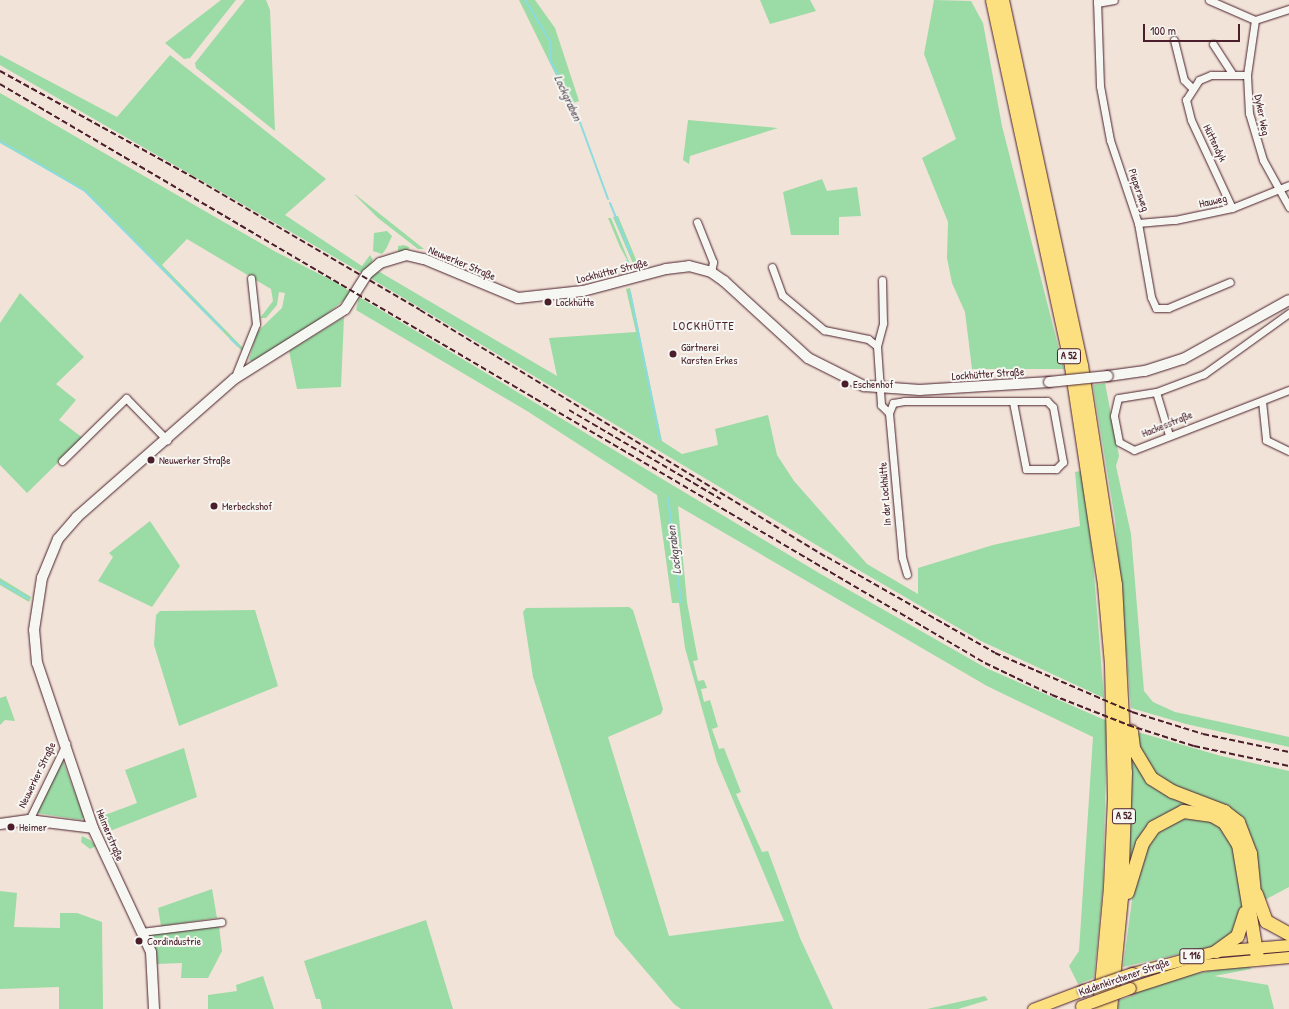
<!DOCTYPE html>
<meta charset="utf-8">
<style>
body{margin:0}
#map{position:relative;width:1289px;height:1009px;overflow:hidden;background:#f2e3d8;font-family:"Patrick Hand",sans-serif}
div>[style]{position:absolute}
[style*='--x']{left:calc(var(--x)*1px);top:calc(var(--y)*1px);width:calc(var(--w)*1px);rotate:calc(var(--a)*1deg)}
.green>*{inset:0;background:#9bdba5}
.stream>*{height:2px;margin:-1px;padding:0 1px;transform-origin:1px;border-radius:1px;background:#8adce1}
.roads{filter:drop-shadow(0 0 1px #4a1f2b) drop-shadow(0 0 1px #4a1f2b)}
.street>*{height:7px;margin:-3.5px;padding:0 3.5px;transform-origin:3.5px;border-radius:3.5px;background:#f6f6f2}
.secondary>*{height:10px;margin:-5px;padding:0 5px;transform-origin:5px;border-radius:5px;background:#f6f6f2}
.primary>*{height:11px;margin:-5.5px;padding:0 5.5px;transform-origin:5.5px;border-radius:5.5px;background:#fce080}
.highway>*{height:13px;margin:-6.5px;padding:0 6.5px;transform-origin:6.5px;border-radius:6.5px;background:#fce080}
.rail>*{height:2px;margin-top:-1px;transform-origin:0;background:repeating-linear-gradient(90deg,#4a1f2b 0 6px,transparent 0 9px)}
.bridges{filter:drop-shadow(0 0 1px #4a1f2b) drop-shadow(0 0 1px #4a1f2b)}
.secondary-bridge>*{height:10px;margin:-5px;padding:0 5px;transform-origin:5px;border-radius:5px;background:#f6f6f2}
.primary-bridge>*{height:11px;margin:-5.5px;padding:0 5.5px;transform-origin:5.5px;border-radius:5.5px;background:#fce080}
.dots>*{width:11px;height:11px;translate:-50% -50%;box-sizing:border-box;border:2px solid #f6f6f2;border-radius:50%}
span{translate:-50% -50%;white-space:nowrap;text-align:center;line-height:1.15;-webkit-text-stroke:4px #f6f6f2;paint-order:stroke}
.shield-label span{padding:1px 3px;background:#f6f6f2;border:1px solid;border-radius:3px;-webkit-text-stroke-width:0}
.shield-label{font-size:10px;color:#4a1f2b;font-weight:700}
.street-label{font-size:11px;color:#4a1f2b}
.poi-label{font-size:11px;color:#4a1f2b}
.left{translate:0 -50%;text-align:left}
.water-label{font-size:12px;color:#5a4e58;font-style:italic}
.neighbourhood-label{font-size:12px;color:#4a1f2b;letter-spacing:1px}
.scale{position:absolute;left:1143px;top:24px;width:97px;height:18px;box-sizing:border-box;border:2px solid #4a1f2b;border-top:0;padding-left:5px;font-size:12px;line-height:14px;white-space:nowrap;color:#4a1f2b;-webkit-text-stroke:3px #f6f6f2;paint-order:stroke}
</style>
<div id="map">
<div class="green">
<i style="clip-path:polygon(221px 0,236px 0,190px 58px,184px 59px,165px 43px)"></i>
<i style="clip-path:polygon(245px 0,266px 0,270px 10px,275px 131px,196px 68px,195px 63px)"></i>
<i style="clip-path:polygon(519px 0,535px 0,555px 28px,579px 101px,570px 104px)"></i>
<i style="clip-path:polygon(760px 0,810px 0,816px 11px,770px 24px)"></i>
<i style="clip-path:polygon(934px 0,971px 1px,983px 23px,1002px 126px,1064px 369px,972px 369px,965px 312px,952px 283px,947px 258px,948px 222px,922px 158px,956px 139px,924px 54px)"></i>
<i style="clip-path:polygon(0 55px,117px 117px,170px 55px,326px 179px,285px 215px,362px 266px,370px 255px,373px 260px,364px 274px,0 65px)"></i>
<i style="clip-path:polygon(0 93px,276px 252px,335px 282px,351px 292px,349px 296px,322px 318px,253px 362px,249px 360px,257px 332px,282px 308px,285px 293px,279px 292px,277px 305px,266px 318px,260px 318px,273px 301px,271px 289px,187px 239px,162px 265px,243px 348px,242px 351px,84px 191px,0 143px)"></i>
<i style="clip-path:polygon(688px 120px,778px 128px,690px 156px,689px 164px,683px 160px)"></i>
<i style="clip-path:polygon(822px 179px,827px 191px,857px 187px,861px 216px,839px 217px,839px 235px,791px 235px,783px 192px)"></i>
<i style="clip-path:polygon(354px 194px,356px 195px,424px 249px,418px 249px,378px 218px)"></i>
<i style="clip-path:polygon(618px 216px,637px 262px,634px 264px,635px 268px,613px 217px)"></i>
<i style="clip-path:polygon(608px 218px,611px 218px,632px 269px,620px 247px)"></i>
<i style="clip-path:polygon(387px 231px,392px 236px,386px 249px,382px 254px,373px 251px,374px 233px)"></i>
<i style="clip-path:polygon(404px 245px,409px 247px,408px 252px,398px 252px,398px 246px)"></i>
<i style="clip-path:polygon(378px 271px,557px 376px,549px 338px,636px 332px,626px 289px,630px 288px,662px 441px,682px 454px,718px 445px,715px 429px,768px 415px,777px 455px,794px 481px,867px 564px,918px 594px,918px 568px,993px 545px,1080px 526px,1075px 472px,1081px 471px,1092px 549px,1104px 698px,981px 641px,855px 568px,370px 278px)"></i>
<i style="clip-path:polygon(20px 293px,84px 357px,56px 384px,76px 400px,59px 420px,83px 438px,27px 493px,0 465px,0 323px)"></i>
<i style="clip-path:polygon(359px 297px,819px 573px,986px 668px,1107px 721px,1103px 887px,1094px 978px,1078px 984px,1069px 966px,1079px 951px,1093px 737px,987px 686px,678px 506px,687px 602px,698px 660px,693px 661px,698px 681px,704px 680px,707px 688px,701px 689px,704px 702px,710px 700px,718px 727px,712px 729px,719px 749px,724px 748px,741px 792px,736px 794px,762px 852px,768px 851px,800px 938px,833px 1009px,681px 1009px,674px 1004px,615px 935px,533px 677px,523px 612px,526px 608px,629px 607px,633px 610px,663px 709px,661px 714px,608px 737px,669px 936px,784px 921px,717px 762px,685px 648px,679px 603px,672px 603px,657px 495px,527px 411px,356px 310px)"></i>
<i style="clip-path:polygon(344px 317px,341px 387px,297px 389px,289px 351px)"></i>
<i style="clip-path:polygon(1105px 383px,1119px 456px,1116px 466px,1131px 534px,1144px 691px,1153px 702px,1175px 712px,1289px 737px,1289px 747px,1186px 724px,1131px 708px,1115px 520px,1093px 385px)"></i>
<i style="clip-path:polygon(150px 521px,180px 566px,152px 607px,98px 581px,113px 557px,109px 553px)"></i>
<i style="clip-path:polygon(0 578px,31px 597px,29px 602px,0 585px)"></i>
<i style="clip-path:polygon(255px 610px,278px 686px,179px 726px,154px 645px,156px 615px,160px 611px)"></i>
<i style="clip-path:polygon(6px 696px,15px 721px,5px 720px,0 725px,0 698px)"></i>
<i style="clip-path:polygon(1134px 731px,1221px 756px,1289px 771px,1289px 887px,1261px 902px,1255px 854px,1147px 766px)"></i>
<i style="clip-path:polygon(184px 748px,197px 797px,110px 831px,105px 815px,137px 803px,125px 770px)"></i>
<i style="clip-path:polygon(1131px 755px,1137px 767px,1228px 823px,1166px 814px,1129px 867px)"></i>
<i style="clip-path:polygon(63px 761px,84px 817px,81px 820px,36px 813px,59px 762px)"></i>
<i style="clip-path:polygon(1182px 816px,1213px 822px,1225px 831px,1236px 855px,1243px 910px,1238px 929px,1215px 946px,1123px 967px,1134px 885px,1147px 847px,1161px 827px)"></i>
<i style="clip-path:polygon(82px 836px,90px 840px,96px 846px,90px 849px,81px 842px)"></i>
<i style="clip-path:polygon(212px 889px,217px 918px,161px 926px,158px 908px)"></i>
<i style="clip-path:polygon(0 891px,17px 893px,14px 927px,60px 928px,60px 913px,77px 913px,102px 922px,103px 1009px,59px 1009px,59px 987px,0 989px)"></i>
<i style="clip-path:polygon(426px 920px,453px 1009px,322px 1009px,320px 999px,316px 999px,304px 961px)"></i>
<i style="clip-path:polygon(219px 926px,222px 951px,208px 978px,181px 978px,182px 963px,157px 964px,150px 934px)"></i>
<i style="clip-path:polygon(1248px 964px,1251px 969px,1214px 976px,1268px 985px,1274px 1009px,1118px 1009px,1119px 1000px,1135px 995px,1135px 991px,1177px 977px)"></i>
<i style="clip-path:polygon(263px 976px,274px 1009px,208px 1009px,208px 995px,237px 991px,236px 985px)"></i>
<i style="clip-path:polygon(985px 996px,988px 1000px,958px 1009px,927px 1009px)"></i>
</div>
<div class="stream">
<i style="--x:525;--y:0;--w:48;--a:58.6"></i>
<i style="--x:550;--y:41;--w:19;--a:90"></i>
<i style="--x:550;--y:60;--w:52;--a:62.4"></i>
<i style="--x:574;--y:106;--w:99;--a:69.9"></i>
<i style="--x:0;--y:141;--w:99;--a:30.5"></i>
<i style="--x:85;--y:191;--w:196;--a:45.2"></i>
<i style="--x:610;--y:203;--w:55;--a:67.6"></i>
<i style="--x:627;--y:261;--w:9;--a:84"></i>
<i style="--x:630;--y:292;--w:151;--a:78.5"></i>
<i style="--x:230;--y:338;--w:11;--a:45"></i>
<i style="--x:668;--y:498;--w:105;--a:82.9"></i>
<i style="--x:0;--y:582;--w:32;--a:30"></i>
</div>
<div class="roads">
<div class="street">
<i style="--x:1097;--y:0;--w:86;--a:88"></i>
<i style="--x:1100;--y:86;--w:55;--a:79.5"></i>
<i style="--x:1110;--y:140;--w:88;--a:71.4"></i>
<i style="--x:1138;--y:223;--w:75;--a:80"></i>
<i style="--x:1151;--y:297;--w:12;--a:66"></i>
<i style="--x:1156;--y:308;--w:12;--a:0"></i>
<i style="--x:1168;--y:308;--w:67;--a:-22.8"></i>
<i style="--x:1209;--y:0;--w:50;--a:23.5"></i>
<i style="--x:1255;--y:20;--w:36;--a:-18"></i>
<i style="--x:1097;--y:3;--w:17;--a:-10"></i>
<i style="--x:1255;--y:20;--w:56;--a:98.3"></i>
<i style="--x:1247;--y:75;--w:38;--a:87"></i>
<i style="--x:1249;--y:113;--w:49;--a:73.4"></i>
<i style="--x:1263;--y:160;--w:54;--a:61"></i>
<i style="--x:1174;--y:40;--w:41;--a:76"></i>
<i style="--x:1184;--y:80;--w:10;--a:45"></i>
<i style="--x:1213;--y:44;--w:35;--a:57"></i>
<i style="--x:1232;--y:208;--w:97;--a:-115"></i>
<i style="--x:1191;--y:120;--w:21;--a:-104"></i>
<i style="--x:1186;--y:100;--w:24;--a:-57"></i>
<i style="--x:1199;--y:80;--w:13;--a:-23"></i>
<i style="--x:1211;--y:75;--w:36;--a:0"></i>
<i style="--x:697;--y:222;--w:43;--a:68.2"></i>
<i style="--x:713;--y:262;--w:10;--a:101"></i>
<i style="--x:1138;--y:223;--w:37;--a:-5"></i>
<i style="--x:1175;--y:220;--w:58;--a:-11.9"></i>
<i style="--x:1232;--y:208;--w:61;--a:-22"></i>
<i style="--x:772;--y:267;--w:30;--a:70"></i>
<i style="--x:782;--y:295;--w:55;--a:39.8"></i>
<i style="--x:824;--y:330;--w:45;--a:11.6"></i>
<i style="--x:868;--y:339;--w:11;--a:38"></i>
<i style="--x:877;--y:346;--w:59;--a:86.1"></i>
<i style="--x:881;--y:405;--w:11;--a:45"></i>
<i style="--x:889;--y:413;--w:145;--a:84.8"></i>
<i style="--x:902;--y:557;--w:18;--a:74"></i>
<i style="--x:1289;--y:313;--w:105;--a:144.3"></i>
<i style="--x:1204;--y:374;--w:51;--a:159.4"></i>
<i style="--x:1156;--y:392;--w:38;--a:171"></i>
<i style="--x:1118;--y:398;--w:18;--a:103"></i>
<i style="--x:1114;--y:416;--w:26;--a:79"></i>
<i style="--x:1119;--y:442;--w:17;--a:28"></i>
<i style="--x:1134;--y:450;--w:166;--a:-21.2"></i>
<i style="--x:877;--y:346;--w:24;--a:-75"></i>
<i style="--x:883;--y:323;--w:43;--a:-91.3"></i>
<i style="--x:234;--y:379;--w:59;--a:-68.2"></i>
<i style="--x:256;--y:324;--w:46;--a:-96.2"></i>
<i style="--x:1156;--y:392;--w:45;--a:73.2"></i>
<i style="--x:1262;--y:401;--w:39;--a:84"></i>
<i style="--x:1266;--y:440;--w:25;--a:26"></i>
<i style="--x:889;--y:413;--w:11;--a:-68"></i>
<i style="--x:893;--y:403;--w:11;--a:-10"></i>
<i style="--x:904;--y:401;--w:143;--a:0"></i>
<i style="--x:1047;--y:401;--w:8;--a:45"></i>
<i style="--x:1053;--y:407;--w:56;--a:79.7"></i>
<i style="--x:1063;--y:462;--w:10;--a:135"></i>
<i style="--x:1056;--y:469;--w:30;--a:180"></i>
<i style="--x:1026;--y:469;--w:68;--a:-101"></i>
<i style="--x:62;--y:461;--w:90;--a:-44.5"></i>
<i style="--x:126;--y:398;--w:59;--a:45.7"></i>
<i style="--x:29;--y:820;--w:85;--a:-64"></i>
<i style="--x:141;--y:932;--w:81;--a:-7.1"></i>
</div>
<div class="secondary">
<i style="--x:1108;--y:376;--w:37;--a:-8"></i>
<i style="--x:1145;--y:371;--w:40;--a:-18"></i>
<i style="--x:1183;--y:359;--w:121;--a:-29.1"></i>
<i style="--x:0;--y:824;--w:29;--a:-8"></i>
<i style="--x:29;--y:820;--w:64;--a:7.1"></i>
<i style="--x:154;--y:1009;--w:57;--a:-93"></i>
<i style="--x:151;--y:952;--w:137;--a:-115.1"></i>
<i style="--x:93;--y:828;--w:174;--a:-108.7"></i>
<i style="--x:37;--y:663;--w:33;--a:-95"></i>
<i style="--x:34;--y:630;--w:53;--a:-81.3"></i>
<i style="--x:42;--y:578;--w:42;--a:-67.7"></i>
<i style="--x:58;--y:539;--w:29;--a:-49"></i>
<i style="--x:77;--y:517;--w:209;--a:-41.3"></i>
<i style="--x:234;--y:379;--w:131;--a:-32.2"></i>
<i style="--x:345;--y:309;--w:41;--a:-57.8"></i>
<i style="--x:367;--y:274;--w:17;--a:-40"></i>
<i style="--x:380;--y:263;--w:27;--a:-17"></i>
<i style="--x:406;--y:255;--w:18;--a:13"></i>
<i style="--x:424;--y:259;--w:102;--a:22.5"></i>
<i style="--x:518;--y:298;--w:65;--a:-6.1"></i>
<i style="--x:583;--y:291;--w:86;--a:-14.8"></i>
<i style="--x:666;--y:269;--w:23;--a:-7"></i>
<i style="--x:689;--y:266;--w:23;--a:15"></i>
<i style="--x:711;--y:272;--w:16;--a:35"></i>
<i style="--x:724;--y:281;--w:114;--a:42.5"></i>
<i style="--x:808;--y:358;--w:63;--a:26.6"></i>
<i style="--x:864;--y:386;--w:56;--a:4.1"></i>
<i style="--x:920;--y:390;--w:129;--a:-3.5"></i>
</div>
<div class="primary">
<i style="--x:1132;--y:973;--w:87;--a:-14.7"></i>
<i style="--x:1216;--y:951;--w:73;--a:-4.7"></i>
<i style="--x:1130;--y:988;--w:75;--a:-17.9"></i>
<i style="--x:1201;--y:965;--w:88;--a:-5.2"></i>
<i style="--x:1033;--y:1009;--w:53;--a:-20.8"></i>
</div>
<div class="highway">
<i style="--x:992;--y:0;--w:374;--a:77.8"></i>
<i style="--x:1071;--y:366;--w:221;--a:81.4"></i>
<i style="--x:1104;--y:585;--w:79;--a:84.9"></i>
<i style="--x:1111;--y:664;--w:134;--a:88.7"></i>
<i style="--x:1114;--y:798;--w:89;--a:92.6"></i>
<i style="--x:1110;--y:887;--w:122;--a:95.2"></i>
<i style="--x:1002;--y:0;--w:373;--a:77.8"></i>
<i style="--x:1081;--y:365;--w:222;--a:81.2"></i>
<i style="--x:1115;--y:584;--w:188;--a:87"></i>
<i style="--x:1125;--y:772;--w:125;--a:91.8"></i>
<i style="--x:1121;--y:897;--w:113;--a:95.6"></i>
<i style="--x:1131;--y:731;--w:17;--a:83"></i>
<i style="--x:1133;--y:748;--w:35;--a:59"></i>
<i style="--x:1151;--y:778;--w:25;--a:32"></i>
<i style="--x:1172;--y:791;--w:56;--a:21"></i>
<i style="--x:1224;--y:811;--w:18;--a:38"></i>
<i style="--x:1238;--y:822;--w:33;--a:69"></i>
<i style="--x:1250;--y:853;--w:50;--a:84.3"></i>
<i style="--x:1127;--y:892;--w:51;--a:-73"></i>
<i style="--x:1142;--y:843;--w:19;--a:-55"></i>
<i style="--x:1153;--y:827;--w:34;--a:-28"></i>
<i style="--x:1183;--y:811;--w:29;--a:8"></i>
<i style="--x:1212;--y:815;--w:14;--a:30"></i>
<i style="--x:1224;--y:822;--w:26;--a:58"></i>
<i style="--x:1238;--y:844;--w:115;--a:80.5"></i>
<i style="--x:1256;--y:894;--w:29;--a:70"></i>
<i style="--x:1266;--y:921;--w:26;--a:29"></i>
<i style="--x:1216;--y:951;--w:26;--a:-36"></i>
<i style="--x:1237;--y:936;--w:25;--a:-72"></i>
</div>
</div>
<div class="rail">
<i style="--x:0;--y:71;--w:218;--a:28.8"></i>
<i style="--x:191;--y:176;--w:265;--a:30.3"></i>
<i style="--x:420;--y:310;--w:476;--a:31.3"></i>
<i style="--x:827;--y:557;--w:193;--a:29.7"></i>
<i style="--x:995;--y:653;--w:149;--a:23.3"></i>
<i style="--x:1132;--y:712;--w:74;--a:17.2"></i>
<i style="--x:1203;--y:734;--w:88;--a:11.8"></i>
<i style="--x:0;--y:84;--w:1143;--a:30.45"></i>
<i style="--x:985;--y:663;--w:74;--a:25.5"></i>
<i style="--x:1052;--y:695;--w:82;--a:21.5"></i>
<i style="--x:1128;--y:725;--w:69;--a:17.7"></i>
<i style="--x:1194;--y:746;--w:97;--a:11.9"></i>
<i style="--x:569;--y:410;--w:176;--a:30.4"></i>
</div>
<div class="bridges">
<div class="secondary-bridge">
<i style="--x:1049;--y:382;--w:59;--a:-5.8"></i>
</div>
<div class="primary-bridge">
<i style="--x:1083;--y:990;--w:52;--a:-19.1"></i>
<i style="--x:1081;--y:1006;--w:52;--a:-20.2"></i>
</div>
</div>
<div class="dots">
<i style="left:548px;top:302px;background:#4a1f2b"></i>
<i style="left:673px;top:354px;background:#4a1f2b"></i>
<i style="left:845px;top:384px;background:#4a1f2b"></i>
<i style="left:151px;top:460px;background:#4a1f2b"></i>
<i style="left:214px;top:506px;background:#4a1f2b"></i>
<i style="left:11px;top:827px;background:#4a1f2b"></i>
<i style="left:139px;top:941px;background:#4a1f2b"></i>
</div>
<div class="shield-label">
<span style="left:1069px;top:356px">A 52</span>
<span style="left:1124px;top:816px">A 52</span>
<span style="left:1192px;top:956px">L 116</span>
</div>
<div class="street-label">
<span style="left:1262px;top:115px;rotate:79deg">Dyker Weg</span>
<span style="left:1215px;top:143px;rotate:64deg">Hüttendyk</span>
<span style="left:1139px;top:190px;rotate:71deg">Piepersweg</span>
<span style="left:1213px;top:201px;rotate:-13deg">Hauweg</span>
<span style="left:462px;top:263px;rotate:23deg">Neuwerker Straße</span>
<span style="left:612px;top:271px;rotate:-14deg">Lockhütter Straße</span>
<span style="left:988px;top:374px;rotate:-4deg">Lockhütter Straße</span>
<span style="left:1167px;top:424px;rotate:-22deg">Hackesstraße</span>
<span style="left:885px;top:494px;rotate:-94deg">In der Lockhütte</span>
<span style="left:37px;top:775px;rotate:-64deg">Neuwerker Straße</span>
<span style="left:110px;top:835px;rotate:67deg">Heimerstraße</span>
<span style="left:1124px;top:977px;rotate:-19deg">Kaldenkirchener Straße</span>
</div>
<div class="poi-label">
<span class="left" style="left:556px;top:302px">Lockhütte</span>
<span class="left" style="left:681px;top:354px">Gärtnerei<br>Karsten Erkes</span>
<span class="left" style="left:853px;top:384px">Eschenhof</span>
<span class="left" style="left:159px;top:460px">Neuwerker Straße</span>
<span class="left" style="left:222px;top:506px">Merbeckshof</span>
<span class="left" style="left:19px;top:827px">Heimer</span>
<span class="left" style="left:147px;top:941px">Cordindustrie</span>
</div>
<div class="water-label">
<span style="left:568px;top:98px;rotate:65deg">Lockgraben</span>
<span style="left:674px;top:550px;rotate:-97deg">Lockgraben</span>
</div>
<div class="neighbourhood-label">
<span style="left:704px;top:326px">LOCKHÜTTE</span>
</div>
<div class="scale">100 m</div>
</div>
